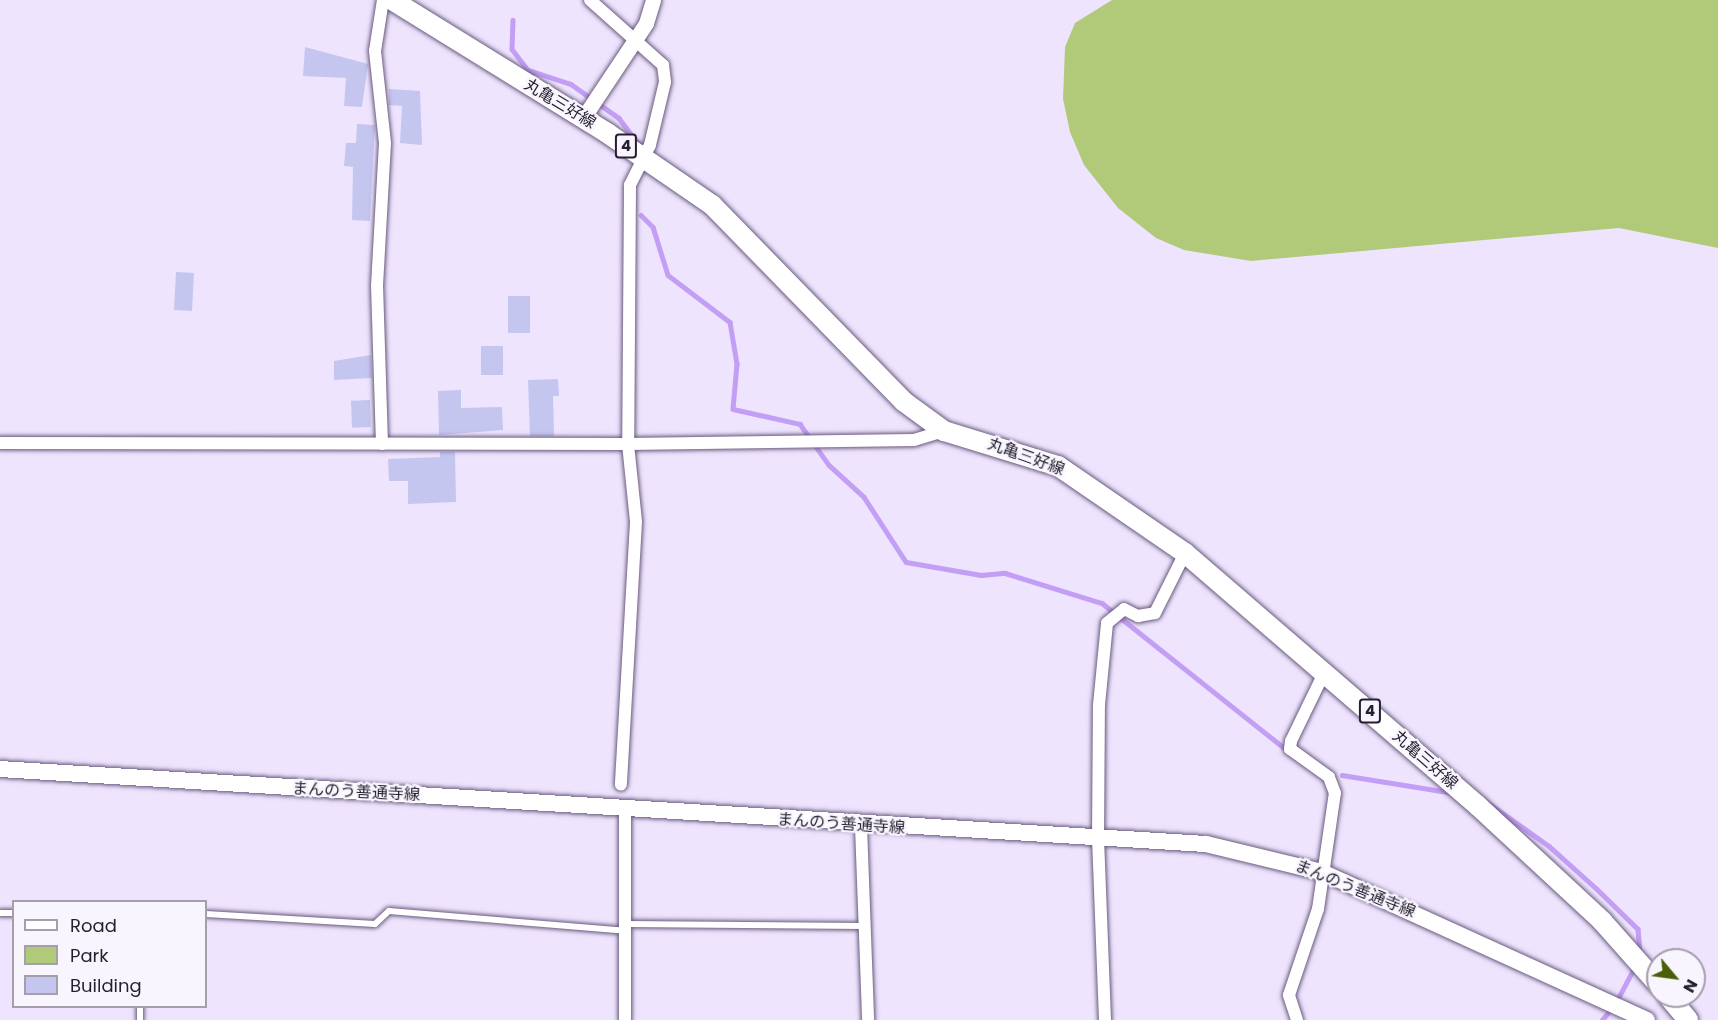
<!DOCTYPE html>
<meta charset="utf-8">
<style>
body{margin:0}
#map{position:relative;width:1718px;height:1020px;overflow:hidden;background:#eee4fe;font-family:Poppins,"Noto Sans JP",sans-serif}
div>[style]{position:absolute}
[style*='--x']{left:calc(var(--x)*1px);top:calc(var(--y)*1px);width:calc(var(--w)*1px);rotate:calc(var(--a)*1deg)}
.green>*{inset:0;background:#b1ca7a}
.stream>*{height:4.5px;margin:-2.25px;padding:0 2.25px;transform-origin:2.25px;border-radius:2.25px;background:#c39ef5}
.building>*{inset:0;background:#c4c6f0;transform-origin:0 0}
.roads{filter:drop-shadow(0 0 2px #695a7e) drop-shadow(0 0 2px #695a7e)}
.service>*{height:6px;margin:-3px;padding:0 3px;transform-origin:3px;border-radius:3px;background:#fff}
.minor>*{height:12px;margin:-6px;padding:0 6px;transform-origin:6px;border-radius:6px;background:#fff}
.tertiary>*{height:15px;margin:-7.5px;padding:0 7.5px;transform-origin:7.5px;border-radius:7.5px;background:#fff}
.secondary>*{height:16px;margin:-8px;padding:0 8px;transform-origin:8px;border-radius:8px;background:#fff}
.primary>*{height:20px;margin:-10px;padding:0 10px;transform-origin:10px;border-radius:10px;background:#fff}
span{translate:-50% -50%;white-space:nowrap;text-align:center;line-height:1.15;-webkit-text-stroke:4.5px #f8f5fe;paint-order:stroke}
.shield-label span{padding:2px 4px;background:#f8f5fe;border:2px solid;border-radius:4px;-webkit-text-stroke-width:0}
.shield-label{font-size:15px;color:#251f2e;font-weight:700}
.street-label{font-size:16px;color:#251f2e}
.legend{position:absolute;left:12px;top:900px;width:195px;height:108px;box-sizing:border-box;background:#f8f5fe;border:2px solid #a49fab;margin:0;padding:8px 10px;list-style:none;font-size:18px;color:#251f2e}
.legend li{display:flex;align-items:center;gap:12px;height:30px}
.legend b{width:30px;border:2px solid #a49fab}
.north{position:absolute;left:1646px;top:948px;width:60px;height:60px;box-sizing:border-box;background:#f8f5fe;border:2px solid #a49fab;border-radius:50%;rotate:119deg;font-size:16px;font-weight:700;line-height:24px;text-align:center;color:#251f2e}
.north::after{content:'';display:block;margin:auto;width:21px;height:27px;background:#4b5f07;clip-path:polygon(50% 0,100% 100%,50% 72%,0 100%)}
</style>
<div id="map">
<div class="green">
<i style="clip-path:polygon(1112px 0,1718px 0,1718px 248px,1619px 228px,1251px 261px,1184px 250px,1156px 238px,1118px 208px,1084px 165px,1070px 132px,1063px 99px,1065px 47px,1075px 23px)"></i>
</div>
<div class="stream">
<i style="--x:513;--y:20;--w:29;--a:92"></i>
<i style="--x:512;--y:49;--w:26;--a:53"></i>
<i style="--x:528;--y:70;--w:45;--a:18"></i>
<i style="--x:571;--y:84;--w:59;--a:35.3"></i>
<i style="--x:619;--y:118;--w:35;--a:53"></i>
<i style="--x:641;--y:215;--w:17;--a:45"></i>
<i style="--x:653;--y:227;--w:50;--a:72.6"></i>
<i style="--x:668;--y:275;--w:78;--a:37.2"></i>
<i style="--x:730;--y:322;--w:43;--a:80.5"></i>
<i style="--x:737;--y:364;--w:45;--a:95.1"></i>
<i style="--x:733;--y:409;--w:69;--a:12.6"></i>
<i style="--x:800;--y:424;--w:50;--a:54.7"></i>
<i style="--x:829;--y:465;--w:47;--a:42.4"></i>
<i style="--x:864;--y:497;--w:77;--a:57.1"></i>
<i style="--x:906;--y:562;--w:76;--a:9.8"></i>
<i style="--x:981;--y:575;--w:24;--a:-5"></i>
<i style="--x:1005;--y:573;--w:102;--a:17.2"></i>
<i style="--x:1102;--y:603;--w:233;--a:38.5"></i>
<i style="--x:1342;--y:775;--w:113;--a:9.1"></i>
<i style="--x:1483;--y:799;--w:81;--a:35.5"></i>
<i style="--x:1549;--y:846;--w:64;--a:41.9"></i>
<i style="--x:1597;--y:889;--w:57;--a:44.3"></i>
<i style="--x:1638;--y:929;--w:25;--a:85"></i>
<i style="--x:1616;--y:1002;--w:40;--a:-62"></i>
<i style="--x:1602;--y:1020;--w:14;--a:-51"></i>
</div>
<div class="building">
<i style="clip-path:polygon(305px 47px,368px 64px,362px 107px,344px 106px,346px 78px,303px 76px)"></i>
<i style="clip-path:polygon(389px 89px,420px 91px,422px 145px,400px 143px,402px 106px,389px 105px)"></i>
<i style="clip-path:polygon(357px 124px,375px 125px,370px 221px,352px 220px,353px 167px,344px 166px,346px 143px,356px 143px)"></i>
<i style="left:176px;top:272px;width:18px;height:38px;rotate:3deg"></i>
<i style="left:508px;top:296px;width:22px;height:37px"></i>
<i style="left:481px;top:346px;width:22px;height:29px"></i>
<i style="clip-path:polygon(371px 355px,372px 378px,334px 380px,334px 361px)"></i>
<i style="clip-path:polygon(558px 379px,559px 396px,553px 396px,554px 436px,530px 436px,528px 380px)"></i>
<i style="clip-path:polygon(461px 390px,461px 408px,502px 407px,503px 430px,439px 435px,438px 391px)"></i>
<i style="left:370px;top:400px;width:27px;height:19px;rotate:88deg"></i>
<i style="clip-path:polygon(440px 452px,455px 452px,456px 502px,408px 504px,408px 481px,389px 481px,388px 459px,440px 457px)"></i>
</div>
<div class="roads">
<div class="service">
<i style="--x:0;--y:913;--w:14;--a:0"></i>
<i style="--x:206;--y:914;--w:169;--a:3.4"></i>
<i style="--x:375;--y:924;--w:19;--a:-43"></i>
<i style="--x:389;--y:911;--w:237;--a:4.8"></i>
<i style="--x:625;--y:924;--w:239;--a:0.5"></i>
<i style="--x:140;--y:1020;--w:14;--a:-90"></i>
</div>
<div class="minor">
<i style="--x:590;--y:0;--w:98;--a:41.7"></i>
<i style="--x:663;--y:65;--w:17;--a:83"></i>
<i style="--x:665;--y:82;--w:65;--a:103.4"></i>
<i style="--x:650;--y:145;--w:45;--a:116.6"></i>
<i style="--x:630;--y:185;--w:259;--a:90.4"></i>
<i style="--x:628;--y:444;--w:78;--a:84.1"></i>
<i style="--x:636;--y:522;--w:263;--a:93.3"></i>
<i style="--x:0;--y:443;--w:628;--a:0.09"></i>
<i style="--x:628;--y:444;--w:286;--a:-0.8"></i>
<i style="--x:914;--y:440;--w:31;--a:-17"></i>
<i style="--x:382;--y:444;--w:158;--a:-91.8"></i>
<i style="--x:377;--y:286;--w:143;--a:-86.8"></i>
<i style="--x:385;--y:143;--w:93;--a:-96.2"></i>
<i style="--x:375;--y:51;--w:52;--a:-81.1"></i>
<i style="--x:625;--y:807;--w:213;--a:90"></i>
<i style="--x:861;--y:826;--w:194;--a:87.9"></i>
<i style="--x:1105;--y:1020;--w:180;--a:-92.2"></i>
<i style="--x:1098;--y:840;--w:135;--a:-89.6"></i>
<i style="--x:1099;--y:705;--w:82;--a:-84.4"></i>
<i style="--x:1107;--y:623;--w:22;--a:-39"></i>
<i style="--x:1124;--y:609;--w:16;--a:27"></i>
<i style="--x:1138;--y:616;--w:17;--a:-10"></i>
<i style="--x:1155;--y:613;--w:67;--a:-63.4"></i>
<i style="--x:1297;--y:1020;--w:26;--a:-108"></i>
<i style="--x:1289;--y:995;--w:91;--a:-71.4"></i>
<i style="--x:1318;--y:909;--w:117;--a:-81.7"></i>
<i style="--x:1335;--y:793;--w:17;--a:-111"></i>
<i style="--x:1329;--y:777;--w:48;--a:-144.3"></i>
<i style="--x:1290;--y:749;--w:8;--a:-83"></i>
<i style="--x:1291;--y:741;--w:78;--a:-64.1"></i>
</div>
<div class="tertiary">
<i style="--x:583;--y:118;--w:114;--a:-56.4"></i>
<i style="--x:646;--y:23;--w:24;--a:-73"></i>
</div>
<div class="secondary">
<i style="--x:0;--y:769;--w:1208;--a:3.56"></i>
<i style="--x:1206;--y:844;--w:119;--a:13.6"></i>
<i style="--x:1322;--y:872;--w:357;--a:24.5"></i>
</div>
<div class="primary">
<i style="--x:392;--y:0;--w:253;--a:31.7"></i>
<i style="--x:607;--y:133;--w:127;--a:34.4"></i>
<i style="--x:712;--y:205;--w:274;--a:45.7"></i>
<i style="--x:903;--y:401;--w:51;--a:36.2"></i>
<i style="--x:944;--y:431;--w:119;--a:17.1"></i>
<i style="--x:1058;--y:466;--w:154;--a:34.4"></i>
<i style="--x:1185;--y:553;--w:387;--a:40.8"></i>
<i style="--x:1478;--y:806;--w:169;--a:42.8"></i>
<i style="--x:1602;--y:921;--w:84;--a:48.4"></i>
<i style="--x:1668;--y:996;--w:31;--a:50"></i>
</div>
</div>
<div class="shield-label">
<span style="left:626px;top:146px">4</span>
<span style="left:1370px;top:711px">4</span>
</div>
<div class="street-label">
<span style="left:560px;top:104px;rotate:31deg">丸亀三好線</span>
<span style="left:1026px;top:457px;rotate:20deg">丸亀三好線</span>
<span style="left:1425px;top:760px;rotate:41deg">丸亀三好線</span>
<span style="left:356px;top:792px;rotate:3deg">まんのう善通寺線</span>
<span style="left:841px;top:824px;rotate:4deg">まんのう善通寺線</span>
<span style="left:1355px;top:889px;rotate:22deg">まんのう善通寺線</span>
</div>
<ul class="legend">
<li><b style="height:8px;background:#fff"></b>Road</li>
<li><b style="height:16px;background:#b1ca7a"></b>Park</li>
<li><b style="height:16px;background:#c4c6f0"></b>Building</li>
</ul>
<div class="north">N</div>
</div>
